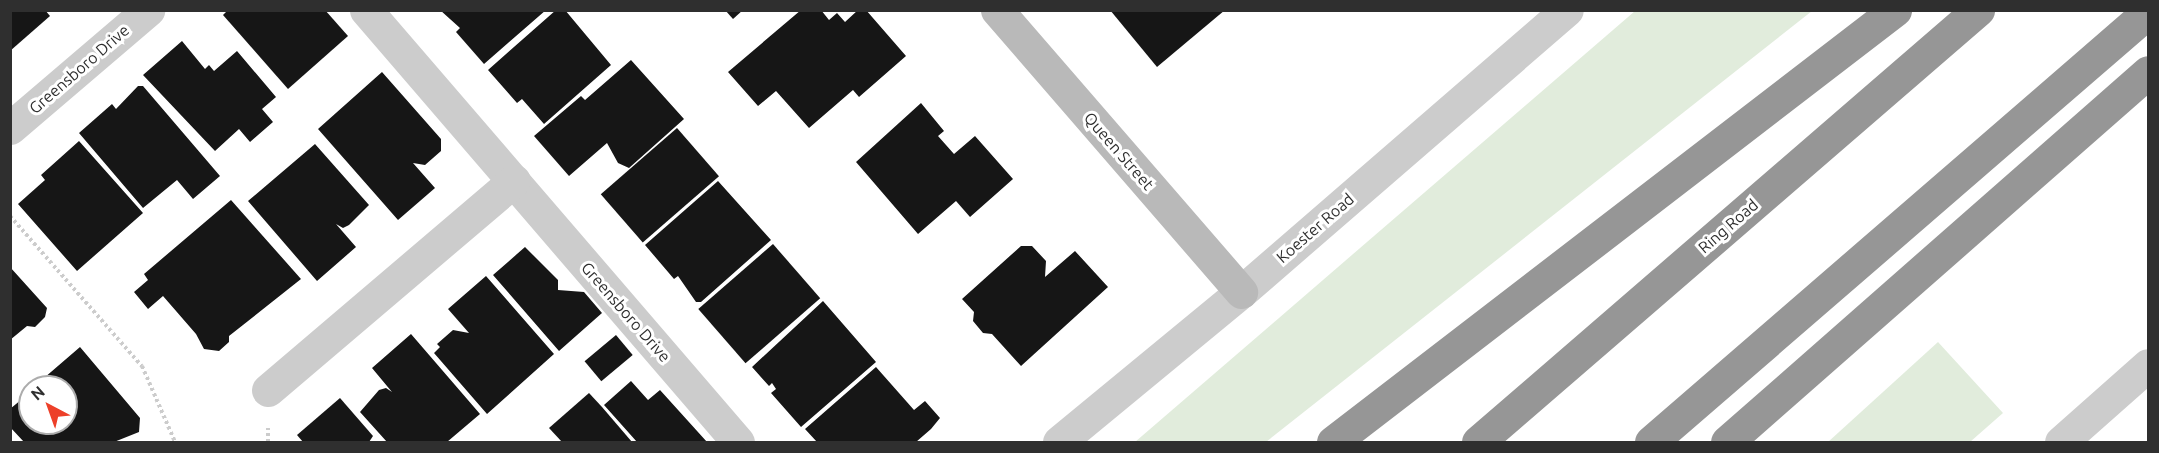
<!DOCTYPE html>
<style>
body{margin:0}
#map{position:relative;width:2159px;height:453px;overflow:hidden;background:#fff;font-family:Ubuntu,sans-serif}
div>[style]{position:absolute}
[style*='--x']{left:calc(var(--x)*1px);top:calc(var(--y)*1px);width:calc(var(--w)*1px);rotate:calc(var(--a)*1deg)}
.green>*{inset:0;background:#e1ecdc}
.building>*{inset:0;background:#161616;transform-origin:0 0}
.path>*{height:4px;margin-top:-2px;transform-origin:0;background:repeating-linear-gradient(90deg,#ccc 0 3px,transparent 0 6px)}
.street>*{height:33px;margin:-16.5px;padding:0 16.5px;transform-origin:16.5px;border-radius:16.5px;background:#ccc}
.secondary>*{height:33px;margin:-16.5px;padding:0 16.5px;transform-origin:16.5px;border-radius:16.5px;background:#b9b9b9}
.highway>*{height:33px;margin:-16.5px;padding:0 16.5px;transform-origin:16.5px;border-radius:16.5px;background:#969696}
span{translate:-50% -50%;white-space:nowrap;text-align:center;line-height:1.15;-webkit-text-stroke:6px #fff;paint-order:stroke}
.street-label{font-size:16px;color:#2f2f2f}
.frame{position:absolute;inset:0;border:12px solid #2f2f2f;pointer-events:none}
.north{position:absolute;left:18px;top:375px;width:60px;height:60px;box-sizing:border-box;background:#fff;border:2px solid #acacac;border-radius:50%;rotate:319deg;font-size:16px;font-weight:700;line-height:24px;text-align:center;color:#2f2f2f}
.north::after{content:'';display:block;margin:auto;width:21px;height:27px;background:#ed4029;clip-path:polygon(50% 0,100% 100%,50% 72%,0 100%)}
</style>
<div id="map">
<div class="green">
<i style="clip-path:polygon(1635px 11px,1812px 11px,1266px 442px,1135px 442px)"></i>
<i style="clip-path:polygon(1938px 342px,2003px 413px,1970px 442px,1828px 442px)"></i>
</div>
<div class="building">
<i style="clip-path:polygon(10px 10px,45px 10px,50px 16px,10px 51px)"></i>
<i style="clip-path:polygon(228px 10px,325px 10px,348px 36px,288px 89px,223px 15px)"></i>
<i style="clip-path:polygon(440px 10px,546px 10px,484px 64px,456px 32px,460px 28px)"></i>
<i style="clip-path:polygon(556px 10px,565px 10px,611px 65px,544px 124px,522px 99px,517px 103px,488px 70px)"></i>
<i style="clip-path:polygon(725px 10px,743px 10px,733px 19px)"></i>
<i style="clip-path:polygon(801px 10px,821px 10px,829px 20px,837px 13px,845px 22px,858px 10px,866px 10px,906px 56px,859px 97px,853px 90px,809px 128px,776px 91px,758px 106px,728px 72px)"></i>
<i style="clip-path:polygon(1110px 10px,1225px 10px,1157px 67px)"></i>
<i style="clip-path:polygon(182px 41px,205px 69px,209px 65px,214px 71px,237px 51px,276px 97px,262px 109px,273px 122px,250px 142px,239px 129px,215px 151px,143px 75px)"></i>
<i style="clip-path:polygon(631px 60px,684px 119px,629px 168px,618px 163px,607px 143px,569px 176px,534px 136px,581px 96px,585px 100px)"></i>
<i style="clip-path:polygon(382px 72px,441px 139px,441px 151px,425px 165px,413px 163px,435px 188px,398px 220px,318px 129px)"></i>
<i style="clip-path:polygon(138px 86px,143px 86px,220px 176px,193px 199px,177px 180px,143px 208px,79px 133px,112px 104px,116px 109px)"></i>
<i style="clip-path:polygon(921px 103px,944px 131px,938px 136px,954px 154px,975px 136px,1013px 179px,970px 217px,956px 201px,918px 234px,856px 162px)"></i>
<i style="left:677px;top:128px;width:64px;height:101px;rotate:49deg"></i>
<i style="clip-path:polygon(79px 141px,143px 213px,77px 271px,18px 204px,45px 180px,41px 175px)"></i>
<i style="clip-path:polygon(315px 144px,369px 205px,349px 225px,343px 228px,336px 224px,356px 247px,317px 281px,248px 201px)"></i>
<i style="clip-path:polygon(718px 181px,771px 240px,701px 302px,696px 302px,678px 276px,674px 279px,645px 245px)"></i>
<i style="clip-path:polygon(231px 200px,301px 279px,229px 336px,229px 342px,219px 351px,204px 349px,196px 334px,163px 296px,148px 309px,134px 292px,148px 280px,144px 274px)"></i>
<i style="left:773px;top:244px;width:72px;height:99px;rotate:49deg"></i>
<i style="clip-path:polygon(1021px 246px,1032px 246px,1046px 261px,1045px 277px,1075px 251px,1108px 287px,1021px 366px,992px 334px,983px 333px,973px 321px,974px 312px,962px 299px)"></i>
<i style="clip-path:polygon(525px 247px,558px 280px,558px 290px,584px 292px,602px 313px,559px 351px,493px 275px)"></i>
<i style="clip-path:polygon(10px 267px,47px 308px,45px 317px,35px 327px,27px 326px,10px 340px)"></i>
<i style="clip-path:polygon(486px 276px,554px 354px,487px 414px,434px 353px,440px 347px,437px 344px,453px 330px,469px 333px,448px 309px)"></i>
<i style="clip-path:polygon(823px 301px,876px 362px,801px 427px,771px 393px,776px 389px,772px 383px,769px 386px,752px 367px)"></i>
<i style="clip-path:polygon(411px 334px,480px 414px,447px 442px,387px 442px,360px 412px,379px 390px,386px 388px,392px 392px,372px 368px)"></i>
<i style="left:616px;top:335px;width:26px;height:41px;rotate:50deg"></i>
<i style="clip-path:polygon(80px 347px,140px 418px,139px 432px,114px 442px,24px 442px,10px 427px,10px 409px,22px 399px,30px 399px,30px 423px,66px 423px,66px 387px,46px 387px,50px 385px,44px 378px)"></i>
<i style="clip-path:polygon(876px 367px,914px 410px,925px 401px,940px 418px,931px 429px,916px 442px,817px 442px,805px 429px)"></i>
<i style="clip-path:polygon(631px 381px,648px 400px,660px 390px,707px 442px,637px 442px,604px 405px)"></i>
<i style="clip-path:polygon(589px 393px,602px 407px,632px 442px,562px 442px,549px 428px)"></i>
<i style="clip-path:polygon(340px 398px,373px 436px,369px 442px,303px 442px,297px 435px)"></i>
</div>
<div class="path">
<i style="--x:10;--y:216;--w:200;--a:48.7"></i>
<i style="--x:142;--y:366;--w:83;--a:66.5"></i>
<i style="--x:268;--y:442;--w:14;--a:-90"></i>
</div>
<div class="street">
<i style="--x:366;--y:10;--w:570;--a:49.27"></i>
<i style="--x:10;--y:128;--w:182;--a:-40.5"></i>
<i style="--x:268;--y:390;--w:323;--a:-40.4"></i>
<i style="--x:1059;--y:442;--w:236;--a:-39.5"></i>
<i style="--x:1241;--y:292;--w:431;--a:-40.9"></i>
<i style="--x:2061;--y:442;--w:116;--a:-41.5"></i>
</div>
<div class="secondary">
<i style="--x:997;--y:10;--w:373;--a:49.1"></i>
</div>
<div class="highway">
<i style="--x:1333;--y:442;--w:709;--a:-37.55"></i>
<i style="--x:1478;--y:442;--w:661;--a:-40.83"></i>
<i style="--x:1651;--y:442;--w:657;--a:-40.87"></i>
<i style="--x:1727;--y:442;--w:560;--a:-41.31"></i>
</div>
<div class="street-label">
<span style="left:79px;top:69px;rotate:-41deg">Greensboro Drive</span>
<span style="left:1119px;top:151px;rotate:49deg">Queen Street</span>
<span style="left:1728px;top:226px;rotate:-41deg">Ring Road</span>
<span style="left:1315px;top:228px;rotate:-41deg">Koester Road</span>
<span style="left:626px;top:312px;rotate:49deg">Greensboro Drive</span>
</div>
<div class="frame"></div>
<div class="north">N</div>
</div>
